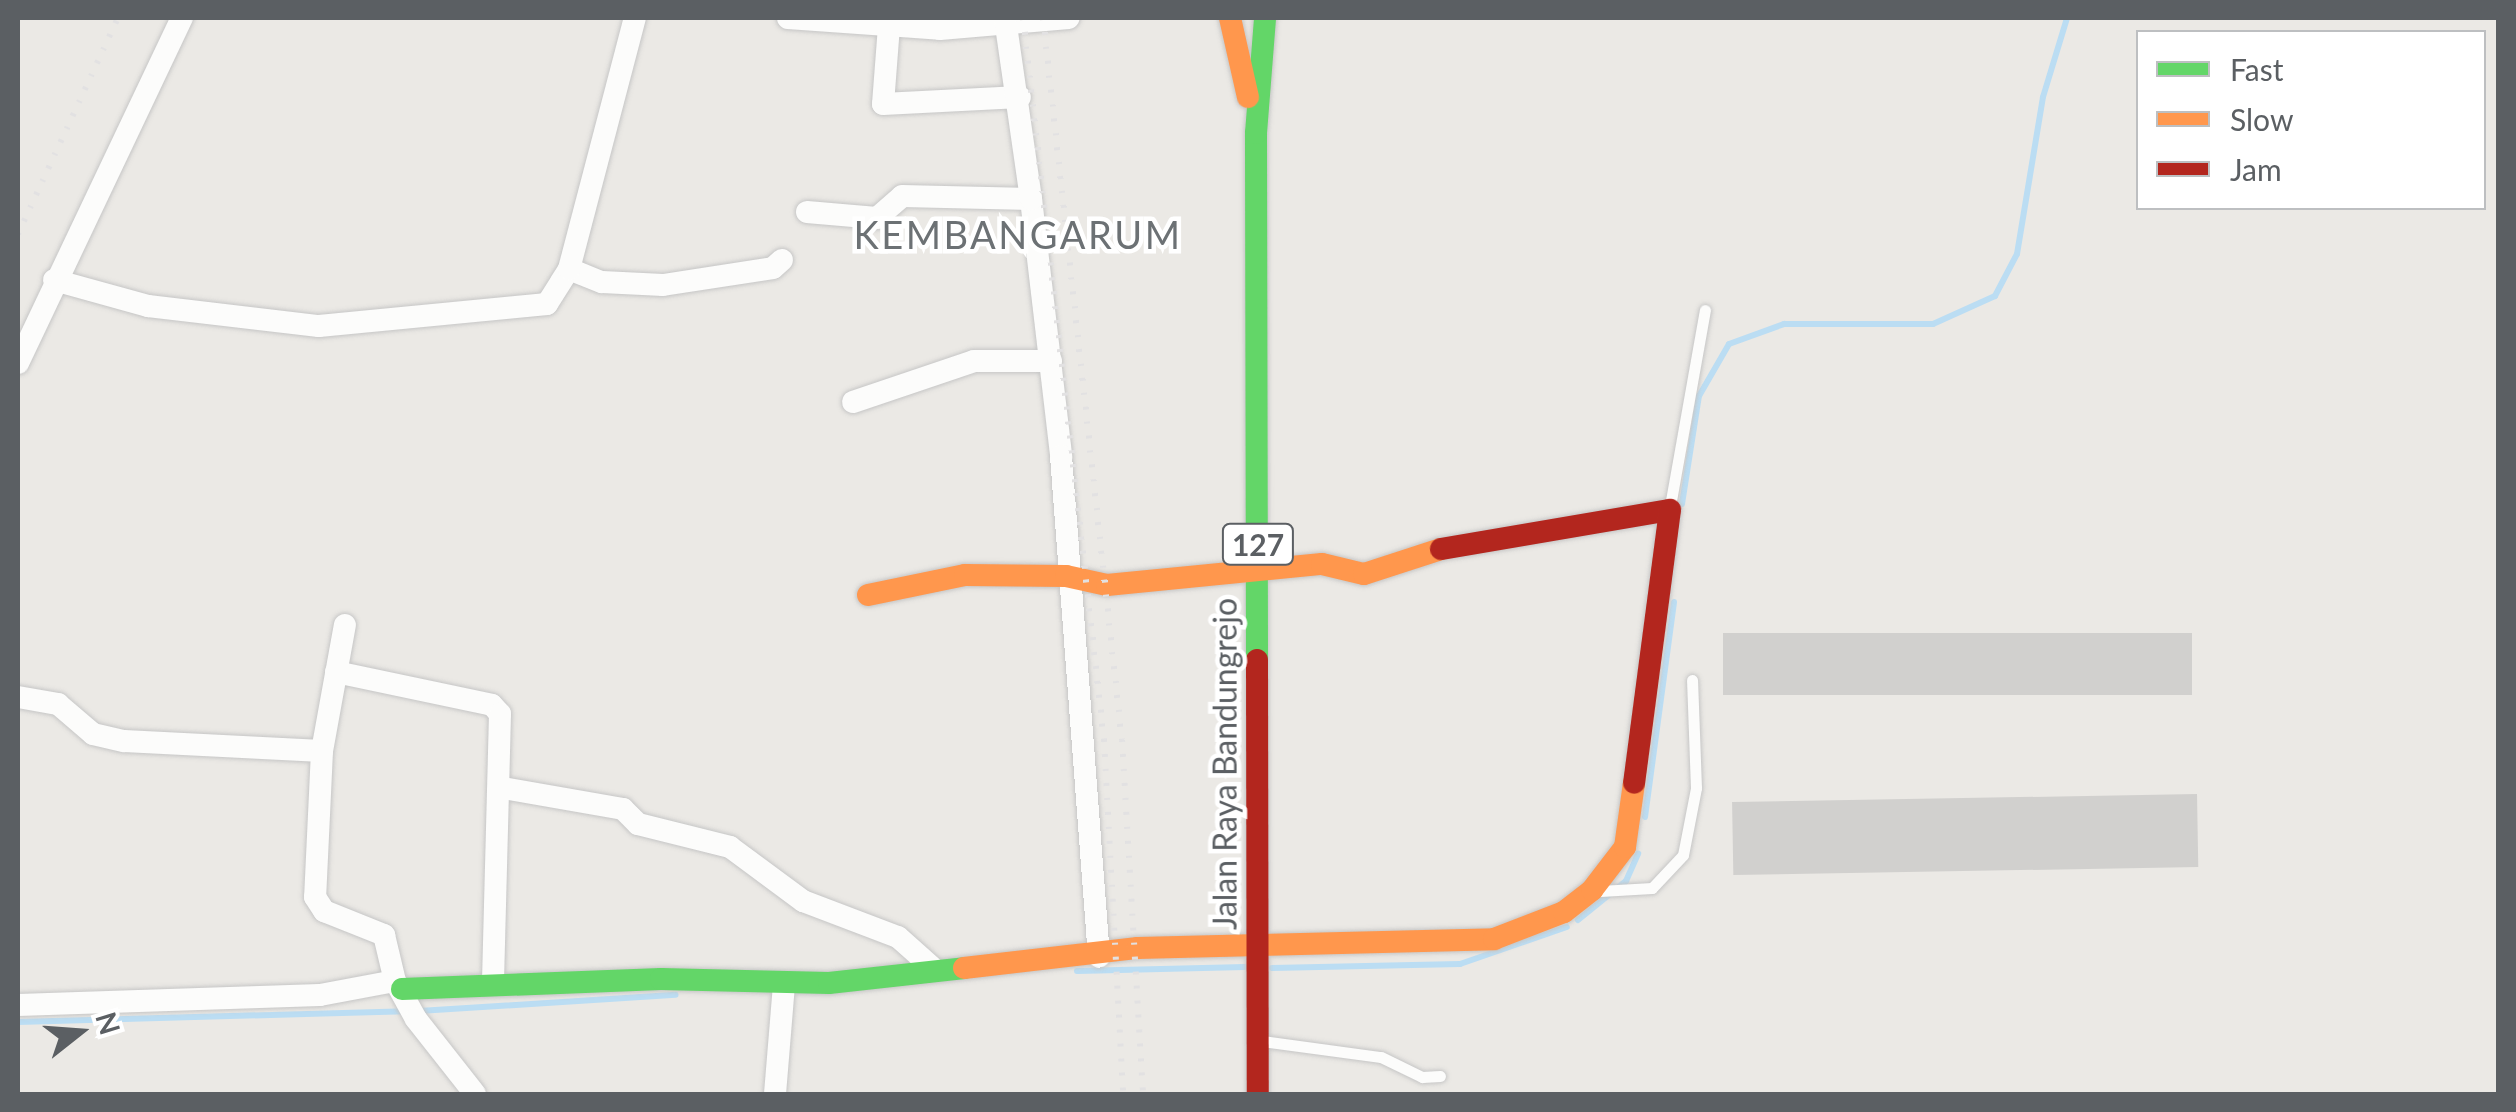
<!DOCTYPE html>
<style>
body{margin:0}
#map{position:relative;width:2516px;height:1112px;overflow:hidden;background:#ebe9e5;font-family:Lato,sans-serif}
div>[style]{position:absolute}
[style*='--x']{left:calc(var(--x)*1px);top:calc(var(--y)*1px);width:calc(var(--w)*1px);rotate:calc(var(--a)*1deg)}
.stream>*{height:6px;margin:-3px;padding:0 3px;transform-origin:3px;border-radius:3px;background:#bbddf3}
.building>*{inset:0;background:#d1d0ce;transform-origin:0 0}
.roads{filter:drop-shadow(0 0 2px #c6c6c6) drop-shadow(0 0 2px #c6c6c6)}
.lane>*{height:11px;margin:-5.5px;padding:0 5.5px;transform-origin:5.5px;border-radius:5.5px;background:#fcfcfb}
.street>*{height:22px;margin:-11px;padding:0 11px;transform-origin:11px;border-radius:11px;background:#fcfcfb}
.fast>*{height:22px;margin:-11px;padding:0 11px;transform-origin:11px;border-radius:11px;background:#63d668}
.slow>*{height:22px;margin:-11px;padding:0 11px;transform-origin:11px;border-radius:11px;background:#ff974d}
.jam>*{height:22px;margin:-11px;padding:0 11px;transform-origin:11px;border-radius:11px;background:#b3261e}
.rail>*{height:6px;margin-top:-3px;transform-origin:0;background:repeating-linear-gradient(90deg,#e2e1e2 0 2.5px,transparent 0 14.5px)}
span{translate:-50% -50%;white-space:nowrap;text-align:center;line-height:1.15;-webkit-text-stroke:9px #fff;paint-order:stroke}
.shield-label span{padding:2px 8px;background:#fff;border:2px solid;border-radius:8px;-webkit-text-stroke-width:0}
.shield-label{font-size:30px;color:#5b5f63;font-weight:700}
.street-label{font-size:32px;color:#5b5f63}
.quarter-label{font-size:38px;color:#6c7174;letter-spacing:2.5px}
.frame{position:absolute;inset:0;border:20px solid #5b5f63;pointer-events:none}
.legend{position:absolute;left:2136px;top:30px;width:350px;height:180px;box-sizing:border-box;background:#fff;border:2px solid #bdbfc1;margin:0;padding:12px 18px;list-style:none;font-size:30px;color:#5b5f63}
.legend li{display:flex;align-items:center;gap:20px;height:50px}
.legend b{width:50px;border:2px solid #bdbfc1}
.north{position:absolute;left:30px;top:982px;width:100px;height:100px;-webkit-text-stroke:8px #fff;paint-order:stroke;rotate:73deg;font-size:28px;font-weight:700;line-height:40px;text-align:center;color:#5b5f63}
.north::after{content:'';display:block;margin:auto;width:35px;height:45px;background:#5b5f63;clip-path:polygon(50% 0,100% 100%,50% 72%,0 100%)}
</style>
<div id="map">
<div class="stream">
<i style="--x:1682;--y:504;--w:109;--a:-81.1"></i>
<i style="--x:1699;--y:396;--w:60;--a:-60"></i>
<i style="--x:1729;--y:344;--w:59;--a:-20"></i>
<i style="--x:1784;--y:324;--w:149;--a:0"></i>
<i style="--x:1933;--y:324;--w:68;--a:-24.3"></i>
<i style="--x:1995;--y:296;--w:47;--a:-62.4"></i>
<i style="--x:2017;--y:254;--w:159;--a:-80.6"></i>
<i style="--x:2043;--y:97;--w:83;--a:-73.1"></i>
<i style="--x:1645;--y:817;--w:217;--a:-82.3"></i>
<i style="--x:1578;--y:920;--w:62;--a:-39.1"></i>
<i style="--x:1626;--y:881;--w:30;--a:-66"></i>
<i style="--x:1272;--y:968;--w:188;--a:-1.2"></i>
<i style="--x:1460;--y:964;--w:113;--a:-19.1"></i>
<i style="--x:1077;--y:971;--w:168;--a:-1.4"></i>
<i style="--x:419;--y:1011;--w:257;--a:-3.6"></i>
<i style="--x:18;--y:1022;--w:388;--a:-1.6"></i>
</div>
<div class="building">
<i style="left:2192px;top:633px;width:62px;height:469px;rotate:90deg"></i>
<i style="left:2197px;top:794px;width:73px;height:465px;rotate:89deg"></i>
</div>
<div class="roads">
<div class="lane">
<i style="--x:1670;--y:506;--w:199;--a:-79.9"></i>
<i style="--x:1600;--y:891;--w:52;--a:-3.3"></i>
<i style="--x:1652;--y:888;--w:45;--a:-46.8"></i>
<i style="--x:1683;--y:855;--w:68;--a:-79"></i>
<i style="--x:1696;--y:788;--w:108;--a:-92.1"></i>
<i style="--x:1262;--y:1041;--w:120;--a:7.7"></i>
<i style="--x:1381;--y:1057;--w:46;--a:26"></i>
<i style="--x:1422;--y:1077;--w:18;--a:-3"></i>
</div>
<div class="street">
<i style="--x:788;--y:18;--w:152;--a:4.1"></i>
<i style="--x:940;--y:29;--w:129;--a:-4.9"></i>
<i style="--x:889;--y:26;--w:78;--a:94.4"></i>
<i style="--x:883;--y:104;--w:137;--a:-2.9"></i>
<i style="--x:1031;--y:199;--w:259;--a:83.3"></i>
<i style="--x:1061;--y:456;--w:502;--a:85.66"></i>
<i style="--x:807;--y:212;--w:70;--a:4.9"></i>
<i style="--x:877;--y:218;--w:33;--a:-41"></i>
<i style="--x:902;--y:196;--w:129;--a:1.3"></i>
<i style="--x:1031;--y:199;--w:176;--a:-98.2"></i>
<i style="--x:569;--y:269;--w:35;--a:22"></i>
<i style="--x:602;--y:282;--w:61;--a:2.8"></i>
<i style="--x:663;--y:285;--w:111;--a:-8.8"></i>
<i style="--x:773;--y:268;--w:12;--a:-42"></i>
<i style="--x:54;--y:280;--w:98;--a:15.5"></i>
<i style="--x:148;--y:306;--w:172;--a:6.7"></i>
<i style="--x:319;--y:326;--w:229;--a:-5.5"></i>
<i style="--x:547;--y:304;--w:41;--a:-57.8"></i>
<i style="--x:569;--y:269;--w:260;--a:-75.3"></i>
<i style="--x:18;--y:363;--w:382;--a:-64.6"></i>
<i style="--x:853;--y:402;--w:128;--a:-18.7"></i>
<i style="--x:974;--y:361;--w:77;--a:0"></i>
<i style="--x:336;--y:672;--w:159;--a:11.9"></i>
<i style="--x:492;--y:705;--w:12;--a:48"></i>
<i style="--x:500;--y:714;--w:269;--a:91.5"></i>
<i style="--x:18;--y:697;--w:41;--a:9.9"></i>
<i style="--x:58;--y:704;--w:46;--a:40.6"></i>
<i style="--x:93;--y:734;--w:32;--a:13"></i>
<i style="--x:124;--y:741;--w:198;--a:2.9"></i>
<i style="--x:322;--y:751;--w:146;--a:92.7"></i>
<i style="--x:315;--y:897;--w:17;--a:57"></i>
<i style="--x:324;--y:911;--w:65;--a:21.8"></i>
<i style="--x:384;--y:935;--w:47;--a:76.6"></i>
<i style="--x:395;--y:981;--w:43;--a:61.1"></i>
<i style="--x:416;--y:1019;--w:95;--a:51.8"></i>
<i style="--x:322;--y:751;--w:128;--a:-79.7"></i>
<i style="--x:503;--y:788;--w:122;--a:9.9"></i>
<i style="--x:623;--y:809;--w:21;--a:45"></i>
<i style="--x:638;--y:824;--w:95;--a:14"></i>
<i style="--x:730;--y:847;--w:91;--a:36.5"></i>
<i style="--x:803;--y:901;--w:102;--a:20.8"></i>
<i style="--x:898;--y:937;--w:48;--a:41.6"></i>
<i style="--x:18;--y:1005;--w:302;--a:-1.9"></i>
<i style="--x:320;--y:995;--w:76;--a:-10.6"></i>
<i style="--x:775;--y:1094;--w:110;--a:-85.3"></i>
</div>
<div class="fast">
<i style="--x:1257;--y:660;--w:527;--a:-90.11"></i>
<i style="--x:1256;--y:133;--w:115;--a:-85.5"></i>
<i style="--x:402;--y:989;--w:259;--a:-2.2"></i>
<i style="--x:661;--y:979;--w:168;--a:1.4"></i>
<i style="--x:829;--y:983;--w:136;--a:-6.3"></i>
</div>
<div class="slow">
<i style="--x:1230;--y:18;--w:81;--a:77.2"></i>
<i style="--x:868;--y:595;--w:99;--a:-11.7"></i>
<i style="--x:965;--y:575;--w:101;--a:0.6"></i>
<i style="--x:1066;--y:576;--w:42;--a:12.4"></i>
<i style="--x:1107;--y:585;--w:216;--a:-5.6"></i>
<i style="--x:1322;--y:564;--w:43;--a:13.4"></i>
<i style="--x:1364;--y:574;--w:81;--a:-18"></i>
<i style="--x:964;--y:968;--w:175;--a:-6.6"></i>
<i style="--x:1138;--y:948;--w:356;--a:-1.4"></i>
<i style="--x:1494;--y:939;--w:75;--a:-21.1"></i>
<i style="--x:1564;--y:912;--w:36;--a:-38"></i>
<i style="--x:1592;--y:890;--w:54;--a:-52.5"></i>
<i style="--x:1625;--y:847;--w:65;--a:-82"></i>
</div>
<div class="jam">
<i style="--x:1441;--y:549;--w:232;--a:-9.7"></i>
<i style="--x:1670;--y:510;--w:275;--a:97.5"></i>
<i style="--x:1257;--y:660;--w:434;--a:89.9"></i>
</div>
</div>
<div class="rail">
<i style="--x:1023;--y:18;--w:727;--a:83.6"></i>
<i style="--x:1104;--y:740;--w:355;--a:86.9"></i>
<i style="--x:1043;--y:18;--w:726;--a:83.76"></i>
<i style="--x:1122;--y:740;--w:355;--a:86.6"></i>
<i style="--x:18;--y:234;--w:238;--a:-65.2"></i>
</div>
<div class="shield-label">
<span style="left:1258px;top:544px">127</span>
</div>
<div class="street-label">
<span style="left:1225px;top:764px;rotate:-90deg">Jalan Raya Bandungrejo</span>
</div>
<div class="quarter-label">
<span style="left:1018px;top:235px">KEMBANGARUM</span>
</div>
<div class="frame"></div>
<ul class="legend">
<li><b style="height:12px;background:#63d668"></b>Fast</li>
<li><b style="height:12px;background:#ff974d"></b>Slow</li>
<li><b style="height:12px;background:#b3261e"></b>Jam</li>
</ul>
<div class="north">N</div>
</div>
